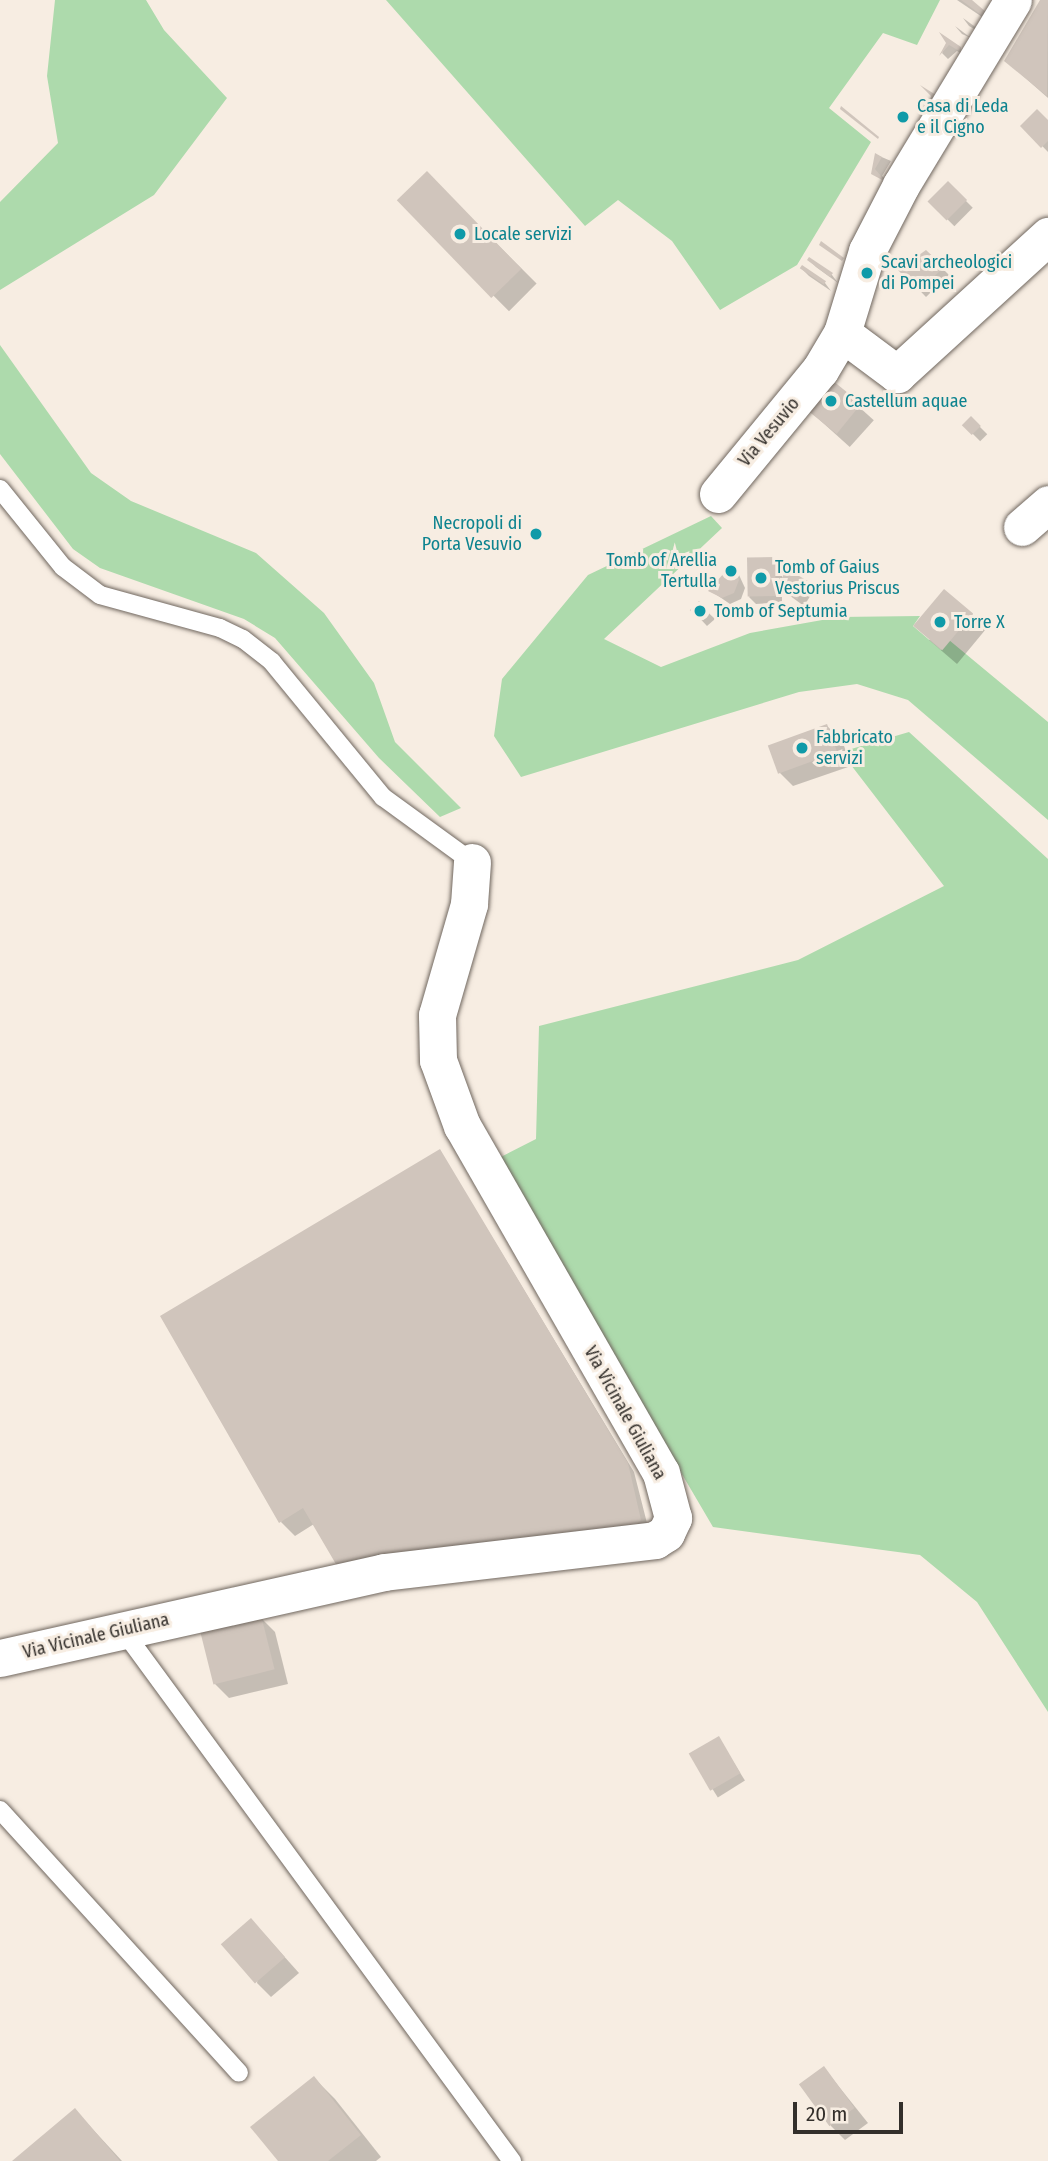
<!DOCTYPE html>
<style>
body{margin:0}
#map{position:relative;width:1048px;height:2161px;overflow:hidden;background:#f7ede2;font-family:"Fira Sans Condensed",sans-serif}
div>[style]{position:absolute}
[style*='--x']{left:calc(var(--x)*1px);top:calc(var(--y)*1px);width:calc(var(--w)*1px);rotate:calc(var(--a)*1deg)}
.green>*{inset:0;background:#addaac}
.shadow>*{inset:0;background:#0003;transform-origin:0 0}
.building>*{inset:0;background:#d0c5bc;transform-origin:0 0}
.roads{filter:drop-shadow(0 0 2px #70675f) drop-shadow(0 0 2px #70675f)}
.lane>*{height:18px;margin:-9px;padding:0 9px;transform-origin:9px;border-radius:9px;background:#fff}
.street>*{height:37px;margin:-18.5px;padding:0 18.5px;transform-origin:18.5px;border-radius:18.5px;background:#fff}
.dots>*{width:19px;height:19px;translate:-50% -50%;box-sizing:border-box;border:4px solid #f7ede2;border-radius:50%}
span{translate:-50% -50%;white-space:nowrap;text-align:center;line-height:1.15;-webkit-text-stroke:6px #f7ede2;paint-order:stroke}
.culture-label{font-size:18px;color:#0d838f}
.left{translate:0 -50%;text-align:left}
.right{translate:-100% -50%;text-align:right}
.street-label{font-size:18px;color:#332f2b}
.scale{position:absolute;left:793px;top:2102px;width:110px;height:32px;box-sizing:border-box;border:4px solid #332f2b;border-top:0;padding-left:9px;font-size:21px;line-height:24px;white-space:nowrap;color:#332f2b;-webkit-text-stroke:5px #f7ede2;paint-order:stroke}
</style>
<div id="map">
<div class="green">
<i style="clip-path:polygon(55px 0,146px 0,164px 30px,227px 98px,154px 195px,0 290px,0 202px,58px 143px,47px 76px)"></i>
<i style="clip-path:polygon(386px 0,940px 0,917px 45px,883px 33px,829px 108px,871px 142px,797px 265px,720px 310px,672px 241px,618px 200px,585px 226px)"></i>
<i style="clip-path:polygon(0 345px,91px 473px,131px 501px,256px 553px,324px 613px,374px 683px,395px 742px,461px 808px,440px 817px,379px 758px,275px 638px,244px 619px,100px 568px,73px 549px,0 454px)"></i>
<i style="clip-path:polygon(711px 516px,722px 528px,604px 639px,661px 667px,750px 633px,839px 617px,920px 616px,913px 626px,941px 650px,949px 640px,1048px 722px,1048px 820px,908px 700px,857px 684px,799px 692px,521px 777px,494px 736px,502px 679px,588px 575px)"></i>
<i style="clip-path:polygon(909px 732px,1048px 859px,1048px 1712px,977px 1602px,920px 1555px,713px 1527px,497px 1159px,536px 1139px,539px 1026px,798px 960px,944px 886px,841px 752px)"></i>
</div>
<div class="shadow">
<i style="clip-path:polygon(957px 0,966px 0,991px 23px)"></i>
<i style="clip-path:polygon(1042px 0,1048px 0,1048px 98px,1006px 61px)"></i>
<i style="clip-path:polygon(963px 18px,974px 26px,981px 33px,969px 26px)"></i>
<i style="clip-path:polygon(955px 26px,971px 38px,962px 34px)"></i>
<i style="clip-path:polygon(948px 43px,960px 49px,967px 57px,957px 51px,948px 59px,942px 53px)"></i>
<i style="clip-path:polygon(1048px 122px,1048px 152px,1023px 126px)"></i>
<i style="clip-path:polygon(877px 155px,891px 161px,882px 176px,892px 185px,873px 173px)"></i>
<i style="left:427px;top:174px;width:155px;height:39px;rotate:45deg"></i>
<i style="left:948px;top:183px;width:35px;height:26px;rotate:45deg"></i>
<i style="clip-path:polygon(926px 252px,949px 275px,926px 297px,900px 270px)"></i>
<i style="clip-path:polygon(809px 260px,832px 275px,838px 283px,816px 267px)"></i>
<i style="clip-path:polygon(802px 269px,825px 283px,831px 291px,809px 276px)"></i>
<i style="left:827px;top:378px;width:63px;height:36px;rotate:42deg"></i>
<i style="left:971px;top:418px;width:23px;height:10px;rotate:45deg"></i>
<i style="clip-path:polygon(775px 559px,782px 566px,782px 583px,788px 572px,814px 590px,804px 606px,782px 590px,782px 602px,756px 604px,749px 597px)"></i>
<i style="clip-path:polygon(734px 564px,745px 588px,741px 599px,730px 604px,711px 591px)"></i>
<i style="clip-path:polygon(699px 604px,715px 619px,707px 626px,693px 611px)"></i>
<i style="clip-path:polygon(972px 614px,986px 629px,957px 664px,929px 640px)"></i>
<i style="clip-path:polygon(827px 726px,842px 740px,851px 766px,793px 786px,778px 771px)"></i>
<i style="clip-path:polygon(440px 1151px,634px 1472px,648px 1527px,314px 1524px,295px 1536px,281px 1522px)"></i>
<i style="clip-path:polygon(260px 1617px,275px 1632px,288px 1684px,229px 1698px,214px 1683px)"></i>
<i style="left:719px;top:1739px;width:49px;height:32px;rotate:58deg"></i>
<i style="clip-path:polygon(265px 1935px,299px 1973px,271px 1997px,257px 1983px)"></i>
<i style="clip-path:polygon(824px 2068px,868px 2123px,845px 2140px,831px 2126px)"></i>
<i style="clip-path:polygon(314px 2078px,335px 2099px,381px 2157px,376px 2161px,280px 2161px)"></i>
<i style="clip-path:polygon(75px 2110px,122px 2161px,17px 2161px)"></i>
</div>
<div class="building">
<i style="clip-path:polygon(961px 0,972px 0,986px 12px,984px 17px)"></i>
<i style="clip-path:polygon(1040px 0,1048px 0,1047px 96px,1004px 61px)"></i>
<i style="clip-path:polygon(939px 32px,961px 47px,961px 52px,949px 45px,939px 56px,946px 43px)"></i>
<i style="clip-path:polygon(920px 85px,936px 95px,929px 109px,931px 96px)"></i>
<i style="clip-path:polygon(841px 106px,879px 137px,878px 139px,840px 109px)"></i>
<i style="clip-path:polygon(1037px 109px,1048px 120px,1048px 141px,1041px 148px,1020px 126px)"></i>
<i style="clip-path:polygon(875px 153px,882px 157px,875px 169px,886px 182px,871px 174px)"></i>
<i style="left:427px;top:171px;width:136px;height:42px;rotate:46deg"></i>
<i style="left:948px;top:181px;width:27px;height:29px;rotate:45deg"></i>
<i style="clip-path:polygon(821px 241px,844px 258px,842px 261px,819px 245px)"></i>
<i style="clip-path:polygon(926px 250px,944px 267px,918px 292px,898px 270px)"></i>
<i style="clip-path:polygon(809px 257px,833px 273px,830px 277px,807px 260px)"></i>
<i style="left:802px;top:265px;width:29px;height:4px;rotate:34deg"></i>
<i style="left:827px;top:376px;width:44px;height:39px;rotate:39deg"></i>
<i style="left:971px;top:416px;width:14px;height:13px;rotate:45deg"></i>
<i style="left:775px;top:557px;width:39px;height:28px;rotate:89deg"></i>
<i style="clip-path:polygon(734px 562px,739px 580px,734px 593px,722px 598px,708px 591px)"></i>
<i style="left:787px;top:569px;width:24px;height:21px;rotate:30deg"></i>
<i style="left:944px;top:589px;width:38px;height:48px;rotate:40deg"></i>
<i style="left:699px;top:601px;width:14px;height:13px;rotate:45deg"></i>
<i style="left:827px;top:724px;width:30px;height:63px;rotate:70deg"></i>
<i style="clip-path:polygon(440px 1149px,628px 1463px,641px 1520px,635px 1526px,340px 1571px,303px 1508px,279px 1523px,160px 1316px)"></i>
<i style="left:261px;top:1615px;width:56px;height:63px;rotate:76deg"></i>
<i style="left:719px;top:1736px;width:43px;height:35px;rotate:60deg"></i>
<i style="left:251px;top:1918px;width:52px;height:40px;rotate:49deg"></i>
<i style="left:824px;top:2066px;width:52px;height:31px;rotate:54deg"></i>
<i style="clip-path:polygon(314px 2076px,361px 2135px,328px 2161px,278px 2161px,250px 2127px)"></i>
<i style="clip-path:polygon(75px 2108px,120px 2161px,12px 2161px)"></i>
</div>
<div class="roads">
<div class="lane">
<i style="--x:0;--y:489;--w:100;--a:51.1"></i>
<i style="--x:63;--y:567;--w:46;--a:37.1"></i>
<i style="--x:100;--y:595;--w:124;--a:15.4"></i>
<i style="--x:220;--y:628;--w:25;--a:26"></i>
<i style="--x:243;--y:639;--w:37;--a:38"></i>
<i style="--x:272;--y:662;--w:175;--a:50.6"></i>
<i style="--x:383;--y:797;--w:110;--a:36.1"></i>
<i style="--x:122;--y:1629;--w:660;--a:53.76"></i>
<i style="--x:0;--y:1810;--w:355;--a:47.7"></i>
</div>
<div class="street">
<i style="--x:842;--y:333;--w:69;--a:36.7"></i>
<i style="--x:897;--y:374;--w:205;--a:-42.4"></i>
<i style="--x:718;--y:494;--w:161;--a:-50.6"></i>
<i style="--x:820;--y:370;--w:43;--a:-59.3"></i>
<i style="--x:842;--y:333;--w:86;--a:-73"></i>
<i style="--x:867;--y:251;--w:74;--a:-62.7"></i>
<i style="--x:901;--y:185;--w:216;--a:-58.8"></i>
<i style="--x:1022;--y:527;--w:35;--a:-41"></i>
<i style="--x:0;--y:1658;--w:394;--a:-12.6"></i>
<i style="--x:384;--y:1572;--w:273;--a:-6.7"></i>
<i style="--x:655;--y:1540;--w:13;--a:-32"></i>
<i style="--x:666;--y:1533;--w:17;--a:-65"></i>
<i style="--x:673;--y:1518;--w:47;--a:-104.9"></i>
<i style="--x:661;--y:1473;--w:400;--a:-119.8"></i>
<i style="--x:462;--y:1126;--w:70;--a:-110"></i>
<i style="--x:438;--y:1060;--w:45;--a:-91.3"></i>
<i style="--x:437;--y:1015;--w:116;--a:-73.9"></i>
<i style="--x:469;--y:904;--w:42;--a:-85.9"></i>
</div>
</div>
<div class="dots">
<i style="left:903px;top:117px;background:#0f9aa8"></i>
<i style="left:460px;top:234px;background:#0f9aa8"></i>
<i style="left:867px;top:273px;background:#0f9aa8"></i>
<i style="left:831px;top:401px;background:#0f9aa8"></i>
<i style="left:536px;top:534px;background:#0f9aa8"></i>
<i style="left:731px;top:571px;background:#0f9aa8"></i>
<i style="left:761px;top:578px;background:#0f9aa8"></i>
<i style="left:700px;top:611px;background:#0f9aa8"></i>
<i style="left:940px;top:622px;background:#0f9aa8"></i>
<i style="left:802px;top:748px;background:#0f9aa8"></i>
</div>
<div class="culture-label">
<span class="left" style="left:917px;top:117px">Casa di Leda<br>e il Cigno</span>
<span class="left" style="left:474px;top:234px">Locale servizi</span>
<span class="left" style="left:881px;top:273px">Scavi archeologici<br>di Pompei</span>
<span class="left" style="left:845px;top:401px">Castellum aquae</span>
<span class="right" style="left:522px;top:534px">Necropoli di<br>Porta Vesuvio</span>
<span class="right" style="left:717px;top:571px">Tomb of Arellia<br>Tertulla</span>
<span class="left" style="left:775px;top:578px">Tomb of Gaius<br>Vestorius Priscus</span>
<span class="left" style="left:714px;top:611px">Tomb of Septumia</span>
<span class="left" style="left:954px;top:622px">Torre X</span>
<span class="left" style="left:816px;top:748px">Fabbricato<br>servizi</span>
</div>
<div class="street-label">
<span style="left:769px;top:432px;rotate:-50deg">Via Vesuvio</span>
<span style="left:625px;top:1413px;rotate:61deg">Via Vicinale Giuliana</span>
<span style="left:96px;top:1636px;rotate:-13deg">Via Vicinale Giuliana</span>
</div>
<div class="scale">20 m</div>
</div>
